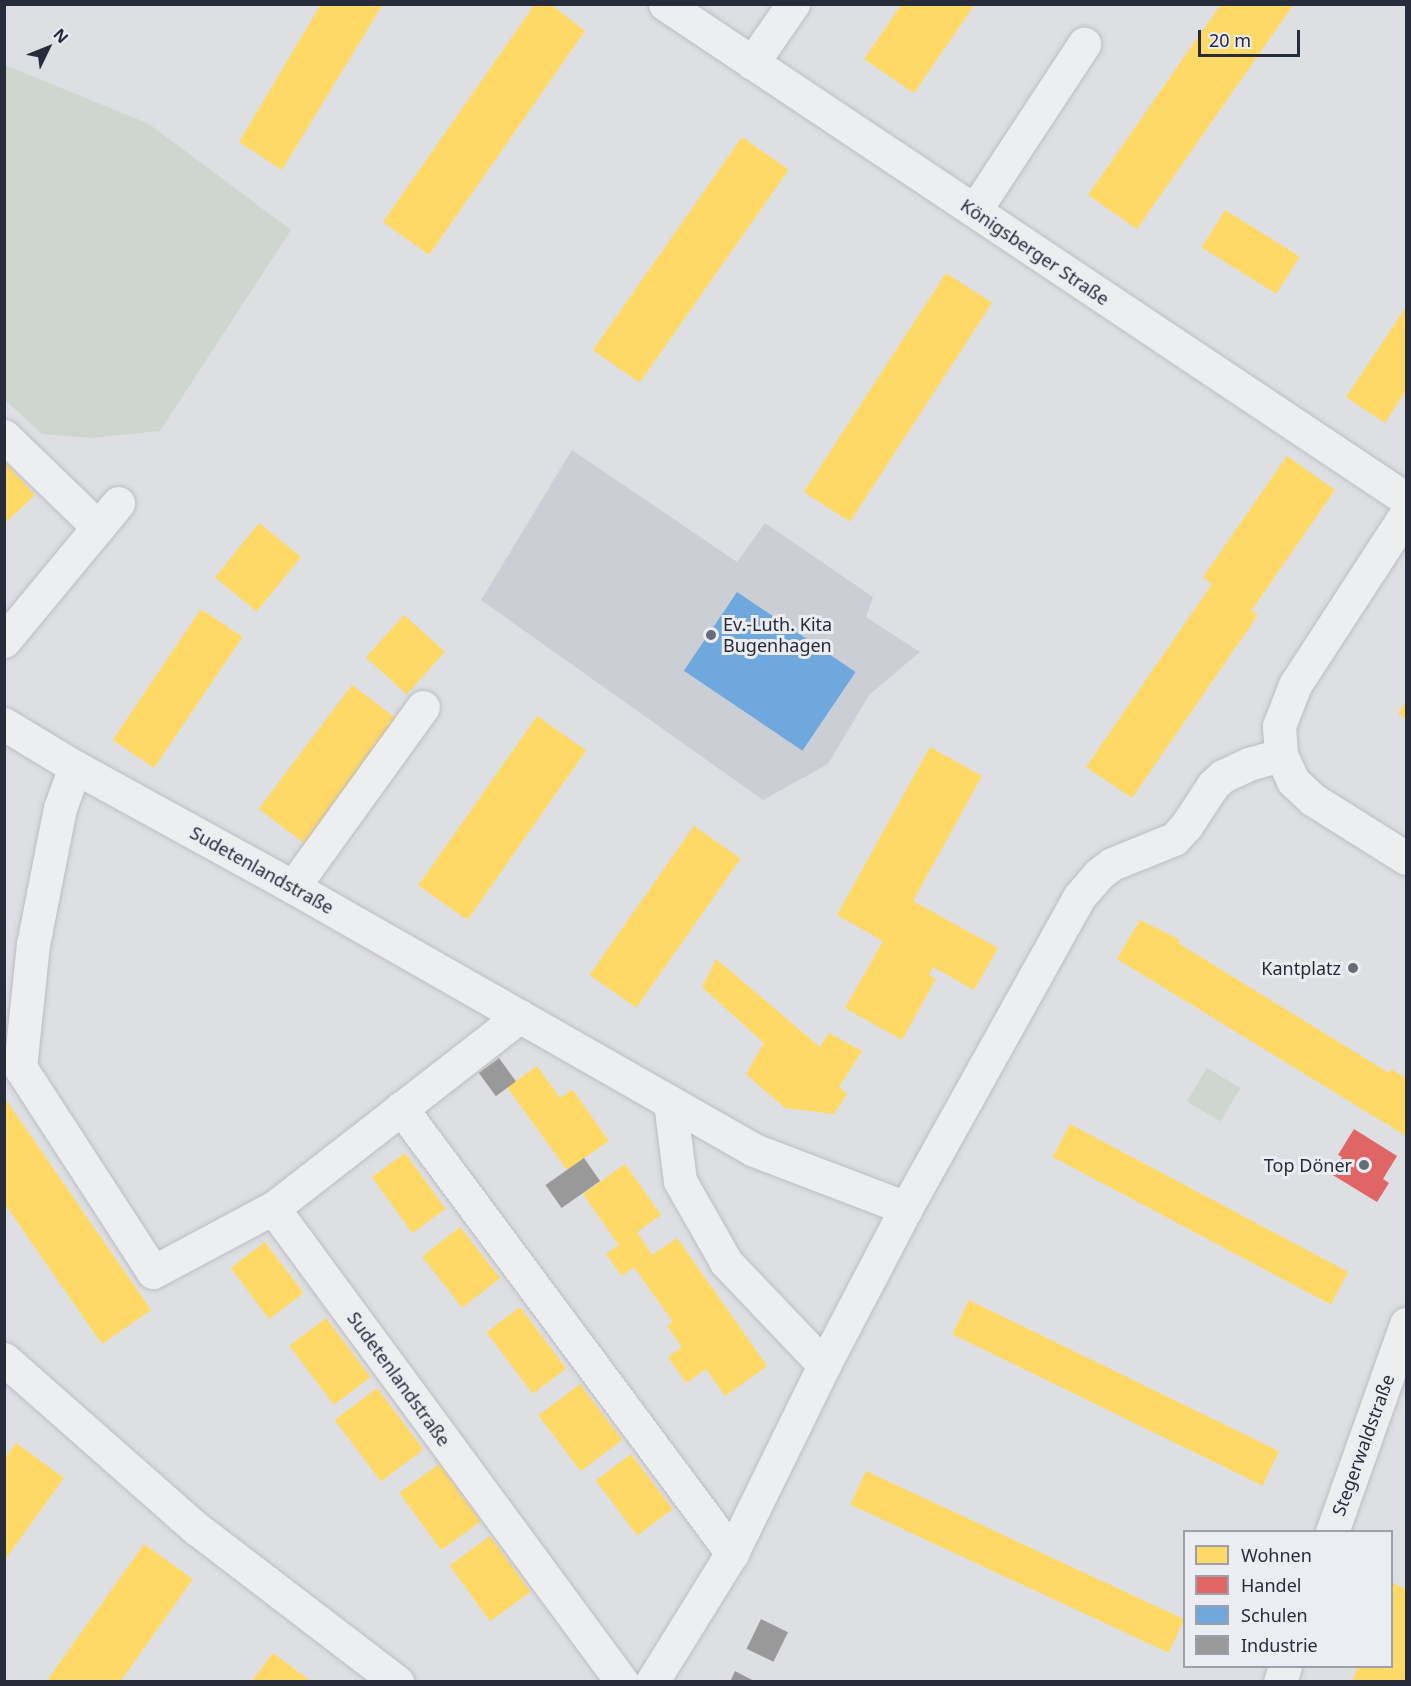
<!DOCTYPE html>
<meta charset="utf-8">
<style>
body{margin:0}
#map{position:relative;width:1411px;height:1686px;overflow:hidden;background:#dedfe3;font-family:"Noto Sans",sans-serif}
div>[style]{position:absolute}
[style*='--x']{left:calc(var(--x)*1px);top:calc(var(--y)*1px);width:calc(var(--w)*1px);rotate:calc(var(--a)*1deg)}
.built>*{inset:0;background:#ccced6}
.green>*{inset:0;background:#ced6cf;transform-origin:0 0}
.homes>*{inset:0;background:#ffd966;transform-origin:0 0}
.shops>*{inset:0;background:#e06666}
.schools>*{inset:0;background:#6fa8dc;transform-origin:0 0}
.industry>*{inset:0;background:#999;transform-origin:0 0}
.roads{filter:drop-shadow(0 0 2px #bcbdc1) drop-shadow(0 0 2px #bcbdc1)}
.minor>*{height:33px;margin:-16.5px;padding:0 16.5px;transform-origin:16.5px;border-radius:16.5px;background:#edeef0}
.dots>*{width:16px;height:16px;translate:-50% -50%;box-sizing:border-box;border:3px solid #ebedf3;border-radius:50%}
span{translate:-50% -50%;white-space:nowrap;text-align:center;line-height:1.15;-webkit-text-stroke:6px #ebedf3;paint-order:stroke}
.street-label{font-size:18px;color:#272c3a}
.poi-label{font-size:18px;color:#272c3a}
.left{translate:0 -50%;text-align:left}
.right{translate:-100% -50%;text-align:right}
.frame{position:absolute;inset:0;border:6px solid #272c3a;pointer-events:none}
.legend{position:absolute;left:1183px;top:1530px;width:210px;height:138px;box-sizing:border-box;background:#ebedf3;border:2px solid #9da0a9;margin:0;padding:8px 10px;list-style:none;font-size:18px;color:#272c3a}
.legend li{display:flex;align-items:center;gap:12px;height:30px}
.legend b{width:30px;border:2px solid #9da0a9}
.north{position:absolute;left:18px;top:18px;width:60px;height:60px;-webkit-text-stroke:4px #ebedf3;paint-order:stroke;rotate:47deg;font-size:16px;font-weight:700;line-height:24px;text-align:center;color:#272c3a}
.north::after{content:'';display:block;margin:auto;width:21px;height:27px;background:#272c3a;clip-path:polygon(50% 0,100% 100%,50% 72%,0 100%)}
.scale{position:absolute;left:1198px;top:30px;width:102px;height:27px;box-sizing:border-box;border:3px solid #272c3a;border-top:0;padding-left:8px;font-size:18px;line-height:21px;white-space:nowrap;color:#272c3a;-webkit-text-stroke:4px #ebedf3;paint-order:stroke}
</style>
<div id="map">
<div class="built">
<i style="clip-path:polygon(572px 450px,737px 562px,765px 523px,873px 597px,866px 617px,920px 652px,869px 695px,828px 764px,763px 800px,481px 600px)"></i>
</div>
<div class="green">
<i style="clip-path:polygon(5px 65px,149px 124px,291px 230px,160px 431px,91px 438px,42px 434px,5px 400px)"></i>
<i style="left:1207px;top:1068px;width:39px;height:39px;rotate:31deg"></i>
</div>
<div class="homes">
<i style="clip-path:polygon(321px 4px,383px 4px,282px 170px,239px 142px)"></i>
<i style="clip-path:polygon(535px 4px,550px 4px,585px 31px,429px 255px,383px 222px)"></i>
<i style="clip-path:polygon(902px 4px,975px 4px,914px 93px,864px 59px)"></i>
<i style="clip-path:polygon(1221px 4px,1294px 4px,1137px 229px,1088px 195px)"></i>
<i style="left:742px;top:137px;width:57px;height:260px;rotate:35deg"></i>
<i style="left:1225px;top:210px;width:88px;height:44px;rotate:32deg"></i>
<i style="left:946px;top:273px;width:55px;height:261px;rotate:33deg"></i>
<i style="clip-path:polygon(1406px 307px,1406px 390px,1385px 423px,1346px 397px)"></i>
<i style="clip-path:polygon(1287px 456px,1335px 490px,1251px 611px,1258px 615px,1132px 798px,1086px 767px,1212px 584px,1203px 577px)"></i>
<i style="clip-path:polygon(4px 461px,35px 495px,4px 524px)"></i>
<i style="left:259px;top:523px;width:54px;height:70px;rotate:39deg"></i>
<i style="left:201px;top:609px;width:50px;height:158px;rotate:34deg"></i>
<i style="left:404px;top:615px;width:55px;height:57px;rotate:42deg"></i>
<i style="left:352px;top:685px;width:61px;height:155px;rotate:37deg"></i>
<i style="clip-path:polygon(1406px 702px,1406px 720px,1398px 713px)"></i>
<i style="left:537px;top:716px;width:60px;height:207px;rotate:35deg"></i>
<i style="clip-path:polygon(930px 747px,982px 776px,913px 901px,998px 948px,974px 990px,933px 967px,929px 975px,936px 979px,902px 1040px,845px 1008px,883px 941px,837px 915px)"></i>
<i style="left:694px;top:826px;width:57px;height:182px;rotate:35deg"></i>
<i style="clip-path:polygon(1140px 920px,1180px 940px,1178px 943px,1389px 1073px,1391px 1069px,1406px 1078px,1406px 1136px,1117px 959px)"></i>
<i style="clip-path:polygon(716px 959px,820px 1047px,829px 1033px,862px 1051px,839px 1087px,847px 1094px,834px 1114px,785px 1108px,746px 1074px,764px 1043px,702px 987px)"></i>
<i style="clip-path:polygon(537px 1066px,560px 1098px,572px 1089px,609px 1141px,567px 1170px,507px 1087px)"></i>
<i style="clip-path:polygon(4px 1097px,151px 1310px,102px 1344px,4px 1203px)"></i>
<i style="left:1070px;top:1124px;width:315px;height:37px;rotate:28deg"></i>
<i style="left:405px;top:1153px;width:69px;height:41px;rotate:54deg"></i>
<i style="clip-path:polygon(625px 1164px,661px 1215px,637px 1232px,652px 1255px,677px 1238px,767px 1366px,725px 1396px,706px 1369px,686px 1383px,668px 1357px,682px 1347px,667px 1326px,673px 1322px,634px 1267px,622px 1276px,606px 1254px,619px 1245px,583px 1194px)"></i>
<i style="left:460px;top:1227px;width:65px;height:48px;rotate:52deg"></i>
<i style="left:265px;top:1242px;width:64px;height:43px;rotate:53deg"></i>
<i style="left:969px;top:1300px;width:345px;height:38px;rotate:26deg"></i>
<i style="left:520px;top:1307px;width:77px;height:42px;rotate:53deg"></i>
<i style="left:326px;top:1318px;width:74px;height:46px;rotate:53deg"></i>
<i style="left:580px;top:1384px;width:70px;height:52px;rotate:53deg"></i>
<i style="left:377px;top:1388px;width:77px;height:53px;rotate:53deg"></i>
<i style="clip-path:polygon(16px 1443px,64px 1478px,4px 1561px,4px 1459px)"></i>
<i style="left:631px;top:1454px;width:69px;height:44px;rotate:53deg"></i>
<i style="left:439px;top:1464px;width:71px;height:49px;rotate:54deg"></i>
<i style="left:866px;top:1471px;width:351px;height:37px;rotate:25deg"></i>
<i style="left:490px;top:1536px;width:69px;height:50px;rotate:54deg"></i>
<i style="clip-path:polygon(144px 1544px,193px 1579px,120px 1682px,46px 1682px)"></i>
<i style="clip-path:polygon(1392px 1583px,1406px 1589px,1406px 1682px,1352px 1682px,1358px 1666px,1392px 1666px)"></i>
<i style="clip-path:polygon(273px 1653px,312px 1682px,251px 1682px)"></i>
</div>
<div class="shops">
<i style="clip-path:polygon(1354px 1129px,1397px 1156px,1383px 1179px,1389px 1183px,1377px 1202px,1331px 1174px,1342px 1157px,1338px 1155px)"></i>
</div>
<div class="schools">
<i style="left:737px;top:592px;width:143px;height:95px;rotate:34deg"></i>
</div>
<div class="industry">
<i style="left:499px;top:1058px;width:29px;height:25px;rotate:54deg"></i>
<i style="left:584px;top:1158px;width:28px;height:47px;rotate:55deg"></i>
<i style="left:761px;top:1619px;width:30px;height:33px;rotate:26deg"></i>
<i style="clip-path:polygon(735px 1671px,756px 1682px,730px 1682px)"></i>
</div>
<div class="roads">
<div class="minor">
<i style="--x:665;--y:4;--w:891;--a:33.74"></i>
<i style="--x:752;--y:63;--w:72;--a:-55.2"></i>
<i style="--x:975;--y:210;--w:199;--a:-56.7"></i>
<i style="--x:4;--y:436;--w:131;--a:44.1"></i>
<i style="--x:1406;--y:514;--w:204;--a:123"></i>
<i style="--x:1295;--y:685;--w:44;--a:111.3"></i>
<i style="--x:1279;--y:726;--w:29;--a:86"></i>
<i style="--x:1281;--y:755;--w:29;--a:65"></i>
<i style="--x:1293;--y:781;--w:26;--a:43"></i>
<i style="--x:1312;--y:799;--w:111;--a:32.1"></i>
<i style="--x:4;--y:641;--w:179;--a:-50.4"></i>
<i style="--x:4;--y:724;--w:83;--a:31.2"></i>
<i style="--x:75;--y:767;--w:249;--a:28.8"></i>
<i style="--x:293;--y:887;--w:531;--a:29.7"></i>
<i style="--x:754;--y:1150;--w:163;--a:20.9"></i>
<i style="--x:75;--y:767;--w:44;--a:110.1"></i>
<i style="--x:60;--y:808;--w:139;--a:101.2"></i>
<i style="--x:33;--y:944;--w:124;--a:96"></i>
<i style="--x:20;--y:1067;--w:244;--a:57"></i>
<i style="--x:153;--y:1272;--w:136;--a:-28.1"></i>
<i style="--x:293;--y:887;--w:222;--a:-54.2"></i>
<i style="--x:520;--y:1016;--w:313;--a:142.1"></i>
<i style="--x:273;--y:1208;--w:589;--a:53.64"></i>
<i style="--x:670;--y:1102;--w:80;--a:82.8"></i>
<i style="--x:680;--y:1181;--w:93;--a:60.4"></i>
<i style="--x:726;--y:1262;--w:142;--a:46.4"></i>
<i style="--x:401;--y:1108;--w:555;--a:53.36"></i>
<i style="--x:4;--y:1359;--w:257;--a:41.4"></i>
<i style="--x:197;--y:1529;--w:252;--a:37.4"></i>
<i style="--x:1332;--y:1532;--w:221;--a:-70.4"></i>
<i style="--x:652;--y:1682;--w:152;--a:-58.2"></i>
<i style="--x:732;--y:1553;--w:209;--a:-63.9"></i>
<i style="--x:824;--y:1365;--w:177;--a:-62.4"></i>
<i style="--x:906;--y:1208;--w:356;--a:-60.9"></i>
<i style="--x:1079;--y:897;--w:30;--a:-49"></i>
<i style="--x:1099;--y:874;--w:16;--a:-38"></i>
<i style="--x:1112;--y:864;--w:67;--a:-22"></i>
<i style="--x:1174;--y:839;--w:18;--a:-47"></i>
<i style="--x:1186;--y:826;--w:49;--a:-56.6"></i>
<i style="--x:1213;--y:785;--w:13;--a:-42"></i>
<i style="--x:1223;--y:776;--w:29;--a:-25"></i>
<i style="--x:1249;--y:764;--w:33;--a:-16"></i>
<i style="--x:1280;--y:1682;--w:17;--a:-73"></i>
</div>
</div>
<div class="dots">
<i style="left:711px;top:635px;background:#676b75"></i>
<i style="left:1353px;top:968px;background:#676b75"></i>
<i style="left:1364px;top:1165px;background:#676b75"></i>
</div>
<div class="street-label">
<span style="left:1035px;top:252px;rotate:34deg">Königsberger Straße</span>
<span style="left:262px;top:870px;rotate:29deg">Sudetenlandstraße</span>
<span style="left:399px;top:1379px;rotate:54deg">Sudetenlandstraße</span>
<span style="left:1363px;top:1445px;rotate:-70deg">Stegerwaldstraße</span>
</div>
<div class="poi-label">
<span class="left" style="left:723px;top:635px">Ev.-Luth. Kita<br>Bugenhagen</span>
<span class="right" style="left:1341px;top:968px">Kantplatz</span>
<span class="right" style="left:1352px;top:1165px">Top Döner</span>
</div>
<div class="frame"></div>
<ul class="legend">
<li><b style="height:16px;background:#ffd966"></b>Wohnen</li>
<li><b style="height:16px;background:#e06666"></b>Handel</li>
<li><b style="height:16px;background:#6fa8dc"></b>Schulen</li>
<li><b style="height:16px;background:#999"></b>Industrie</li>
</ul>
<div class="north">N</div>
<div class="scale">20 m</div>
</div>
